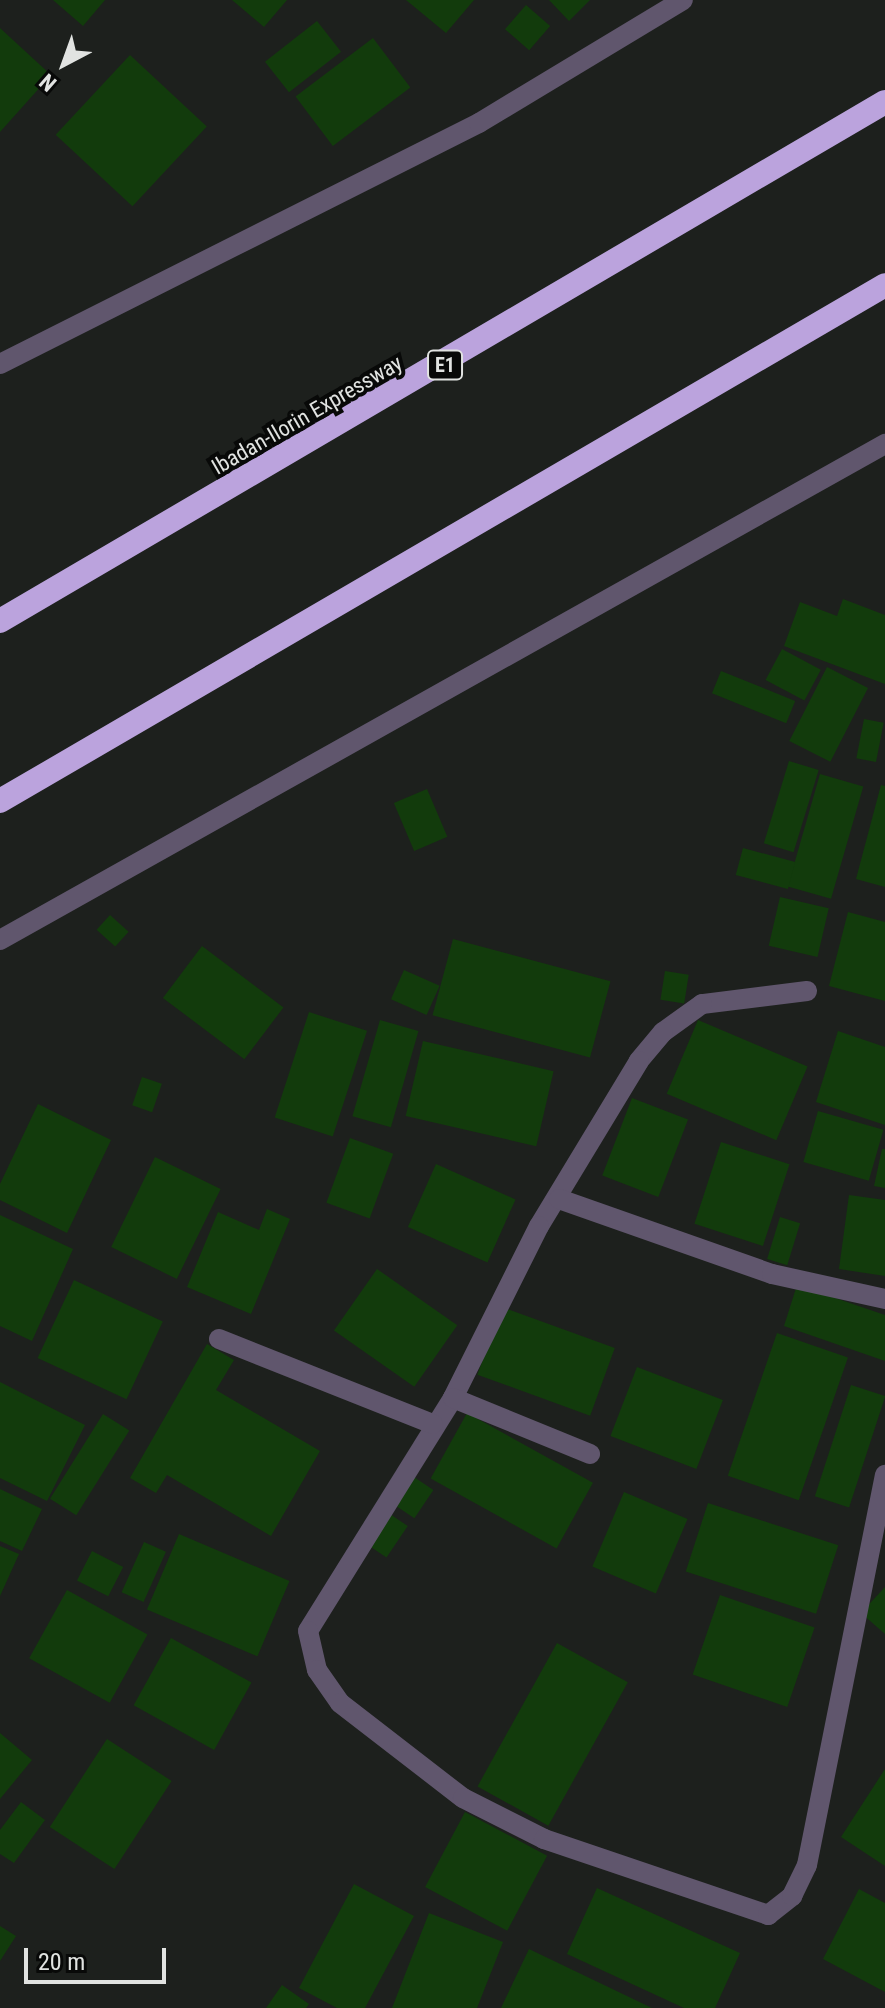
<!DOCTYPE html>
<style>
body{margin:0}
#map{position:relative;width:885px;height:2008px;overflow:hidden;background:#1d201d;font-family:"Roboto Condensed",sans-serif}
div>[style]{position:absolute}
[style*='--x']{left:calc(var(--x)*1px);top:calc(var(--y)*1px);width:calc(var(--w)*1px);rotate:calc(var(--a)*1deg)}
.building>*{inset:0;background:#123b0c;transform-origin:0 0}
.street>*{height:20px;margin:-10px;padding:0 10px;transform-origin:10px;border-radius:10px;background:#60566d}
.highway>*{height:24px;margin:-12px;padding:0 12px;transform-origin:12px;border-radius:12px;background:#bba3dd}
span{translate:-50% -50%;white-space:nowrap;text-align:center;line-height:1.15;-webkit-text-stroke:8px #080908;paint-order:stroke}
.shield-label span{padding:2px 6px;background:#080908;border:2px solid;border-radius:6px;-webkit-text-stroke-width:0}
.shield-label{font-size:20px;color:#e1e3e1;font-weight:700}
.street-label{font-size:22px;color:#e1e3e1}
.north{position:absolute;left:24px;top:24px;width:80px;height:80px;-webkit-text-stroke:6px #080908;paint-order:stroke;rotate:221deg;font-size:22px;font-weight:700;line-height:32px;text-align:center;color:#e1e3e1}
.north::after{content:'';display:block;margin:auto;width:28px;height:36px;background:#e1e3e1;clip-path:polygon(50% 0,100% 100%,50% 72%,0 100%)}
.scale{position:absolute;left:24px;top:1948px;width:142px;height:36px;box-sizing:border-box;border:4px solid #e1e3e1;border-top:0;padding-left:10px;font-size:24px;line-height:28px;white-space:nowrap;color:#e1e3e1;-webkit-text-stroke:6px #080908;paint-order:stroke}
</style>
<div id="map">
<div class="building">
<i style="clip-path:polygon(53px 0,105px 0,83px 26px)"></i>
<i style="clip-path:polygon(232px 0,287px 0,264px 27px)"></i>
<i style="clip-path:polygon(406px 0,474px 0,446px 33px)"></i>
<i style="clip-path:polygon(549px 0,590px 0,569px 21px)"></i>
<i style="left:526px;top:5px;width:32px;height:32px;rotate:41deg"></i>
<i style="left:317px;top:21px;width:39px;height:66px;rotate:52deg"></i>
<i style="clip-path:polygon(0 28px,51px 75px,0 132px)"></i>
<i style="left:373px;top:38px;width:62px;height:97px;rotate:53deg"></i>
<i style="left:130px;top:55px;width:105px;height:109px;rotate:43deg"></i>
<i style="clip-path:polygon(843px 599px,885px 615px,885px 684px,784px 646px,800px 602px,837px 616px)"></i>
<i style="left:782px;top:649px;width:44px;height:35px;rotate:28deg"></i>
<i style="left:827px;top:667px;width:46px;height:83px;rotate:27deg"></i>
<i style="left:721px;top:671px;width:80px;height:24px;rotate:22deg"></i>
<i style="left:864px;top:719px;width:20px;height:40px;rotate:11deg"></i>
<i style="left:789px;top:761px;width:31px;height:86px;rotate:17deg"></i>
<i style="left:820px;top:774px;width:45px;height:117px;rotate:16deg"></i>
<i style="clip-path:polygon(881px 785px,885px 786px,885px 887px,856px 879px)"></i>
<i style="left:427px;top:789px;width:52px;height:36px;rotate:67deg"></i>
<i style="left:743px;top:848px;width:54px;height:28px;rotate:15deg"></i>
<i style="left:780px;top:897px;width:50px;height:50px;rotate:13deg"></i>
<i style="clip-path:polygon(848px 912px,885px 922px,885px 1001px,829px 986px)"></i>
<i style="left:110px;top:915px;width:25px;height:20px;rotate:42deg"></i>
<i style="left:453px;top:939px;width:163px;height:79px;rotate:15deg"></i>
<i style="left:202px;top:946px;width:102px;height:65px;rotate:37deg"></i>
<i style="left:404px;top:970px;width:39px;height:32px;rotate:24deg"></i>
<i style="left:665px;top:971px;width:24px;height:29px;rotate:9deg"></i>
<i style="left:309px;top:1012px;width:61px;height:111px;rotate:18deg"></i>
<i style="left:380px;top:1020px;width:40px;height:100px;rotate:16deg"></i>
<i style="left:698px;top:1020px;width:119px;height:80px;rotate:23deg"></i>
<i style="clip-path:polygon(838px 1031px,885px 1047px,885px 1125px,816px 1102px)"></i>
<i style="left:423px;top:1041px;width:134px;height:77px;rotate:13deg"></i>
<i style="left:142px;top:1077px;width:21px;height:30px;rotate:19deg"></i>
<i style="left:632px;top:1098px;width:60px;height:83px;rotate:21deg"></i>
<i style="clip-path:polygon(38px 1104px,111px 1140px,67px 1233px,0 1200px,0 1184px)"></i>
<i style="left:818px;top:1111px;width:68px;height:53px;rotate:16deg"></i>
<i style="left:350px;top:1138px;width:46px;height:69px;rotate:20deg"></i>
<i style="left:721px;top:1142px;width:72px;height:86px;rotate:18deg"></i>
<i style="clip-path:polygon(882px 1149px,885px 1149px,885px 1188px,874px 1186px)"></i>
<i style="left:155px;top:1157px;width:73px;height:100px;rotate:26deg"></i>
<i style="left:436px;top:1164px;width:87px;height:69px;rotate:24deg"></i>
<i style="clip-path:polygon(849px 1195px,885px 1200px,885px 1276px,839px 1269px)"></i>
<i style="clip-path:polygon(267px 1209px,290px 1219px,251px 1314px,187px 1287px,218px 1212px,259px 1230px)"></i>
<i style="clip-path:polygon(0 1215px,73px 1249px,32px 1341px,0 1326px)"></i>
<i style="left:780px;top:1217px;width:21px;height:44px;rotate:17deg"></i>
<i style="left:377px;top:1269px;width:98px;height:75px;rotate:35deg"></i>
<i style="left:74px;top:1280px;width:98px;height:86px;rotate:25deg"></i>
<i style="clip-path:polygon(797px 1285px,885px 1315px,885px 1361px,784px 1326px)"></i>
<i style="left:502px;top:1307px;width:120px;height:72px;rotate:20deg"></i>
<i style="left:777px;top:1333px;width:75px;height:151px;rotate:19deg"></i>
<i style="clip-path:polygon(207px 1344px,234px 1360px,216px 1390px,320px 1451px,271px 1536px,167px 1475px,156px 1493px,130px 1478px)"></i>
<i style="left:637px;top:1367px;width:92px;height:74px;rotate:21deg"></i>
<i style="clip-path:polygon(0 1382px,85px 1425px,47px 1501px,0 1478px)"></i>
<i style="left:851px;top:1385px;width:36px;height:117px;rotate:18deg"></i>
<i style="left:467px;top:1413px;width:144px;height:75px;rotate:29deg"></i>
<i style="left:103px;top:1414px;width:31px;height:100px;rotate:32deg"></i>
<i style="left:411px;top:1475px;width:27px;height:34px;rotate:34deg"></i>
<i style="clip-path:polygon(0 1489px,42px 1509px,22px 1551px,0 1541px)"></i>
<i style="left:624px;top:1492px;width:69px;height:81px;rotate:23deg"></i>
<i style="left:708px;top:1503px;width:137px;height:72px;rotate:18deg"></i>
<i style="left:387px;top:1512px;width:25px;height:38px;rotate:34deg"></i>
<i style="left:179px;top:1534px;width:120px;height:82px;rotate:23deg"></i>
<i style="left:144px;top:1542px;width:24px;height:55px;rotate:24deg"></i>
<i style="clip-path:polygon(0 1546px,19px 1554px,0 1596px)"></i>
<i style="left:92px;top:1551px;width:35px;height:33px;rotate:27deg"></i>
<i style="clip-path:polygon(885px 1587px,885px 1634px,861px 1613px)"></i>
<i style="left:67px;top:1590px;width:92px;height:78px;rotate:29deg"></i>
<i style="left:720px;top:1595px;width:100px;height:84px;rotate:19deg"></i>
<i style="left:171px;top:1638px;width:92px;height:77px;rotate:29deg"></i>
<i style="left:557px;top:1643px;width:81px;height:164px;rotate:29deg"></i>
<i style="clip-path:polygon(0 1733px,32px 1760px,0 1799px)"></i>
<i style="left:107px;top:1739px;width:77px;height:105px;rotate:33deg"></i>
<i style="clip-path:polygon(885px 1769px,885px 1866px,841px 1837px)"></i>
<i style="clip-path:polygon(21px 1802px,45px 1820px,14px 1863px,0 1854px,0 1830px)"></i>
<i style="left:465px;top:1812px;width:93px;height:85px;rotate:28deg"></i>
<i style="clip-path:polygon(354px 1884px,414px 1916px,365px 2008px,337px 2008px,299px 1988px)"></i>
<i style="clip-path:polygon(597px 1888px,740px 1953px,715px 2008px,684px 2008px,567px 1954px)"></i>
<i style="clip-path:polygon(859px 1889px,885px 1903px,885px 1992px,823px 1959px)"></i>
<i style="clip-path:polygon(429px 1913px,503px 1942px,477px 2008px,392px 2008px)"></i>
<i style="clip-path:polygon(0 1926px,16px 1936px,0 1961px)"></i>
<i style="clip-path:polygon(529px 1949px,652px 2008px,501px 2008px)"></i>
<i style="clip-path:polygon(282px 1985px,309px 2004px,306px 2008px,266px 2008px)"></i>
</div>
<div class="street">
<i style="--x:0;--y:364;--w:536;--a:-26.71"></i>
<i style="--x:479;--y:123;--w:238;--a:-31.1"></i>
<i style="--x:0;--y:940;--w:1015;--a:-29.27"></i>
<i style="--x:807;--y:991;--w:106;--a:172.9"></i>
<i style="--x:702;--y:1004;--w:48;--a:144.3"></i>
<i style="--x:663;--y:1032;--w:38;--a:130"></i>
<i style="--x:639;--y:1061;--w:193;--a:121.2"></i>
<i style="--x:539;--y:1226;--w:192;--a:116.6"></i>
<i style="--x:453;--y:1398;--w:274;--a:121.9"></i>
<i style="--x:308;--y:1631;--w:40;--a:77"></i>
<i style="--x:317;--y:1670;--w:40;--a:55.1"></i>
<i style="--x:340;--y:1703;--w:155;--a:37.7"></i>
<i style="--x:463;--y:1798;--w:91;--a:26.8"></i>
<i style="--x:544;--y:1839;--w:237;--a:18.7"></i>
<i style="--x:768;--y:1915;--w:31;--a:-38"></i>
<i style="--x:792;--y:1896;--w:34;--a:-64"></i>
<i style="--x:807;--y:1865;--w:398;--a:-78.7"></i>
<i style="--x:559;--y:1199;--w:226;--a:19.4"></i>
<i style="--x:772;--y:1274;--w:116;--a:12.5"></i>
<i style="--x:219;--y:1339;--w:230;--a:21.7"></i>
<i style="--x:453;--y:1398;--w:148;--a:22.2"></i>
</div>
<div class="highway">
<i style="--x:0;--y:621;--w:1026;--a:-30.39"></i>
<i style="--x:0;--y:801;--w:1024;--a:-30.24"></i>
</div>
<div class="shield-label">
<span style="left:445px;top:365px">E1</span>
</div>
<div class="street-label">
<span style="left:307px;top:415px;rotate:-30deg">Ibadan-Ilorin Expressway</span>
</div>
<div class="north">N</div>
<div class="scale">20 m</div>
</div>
